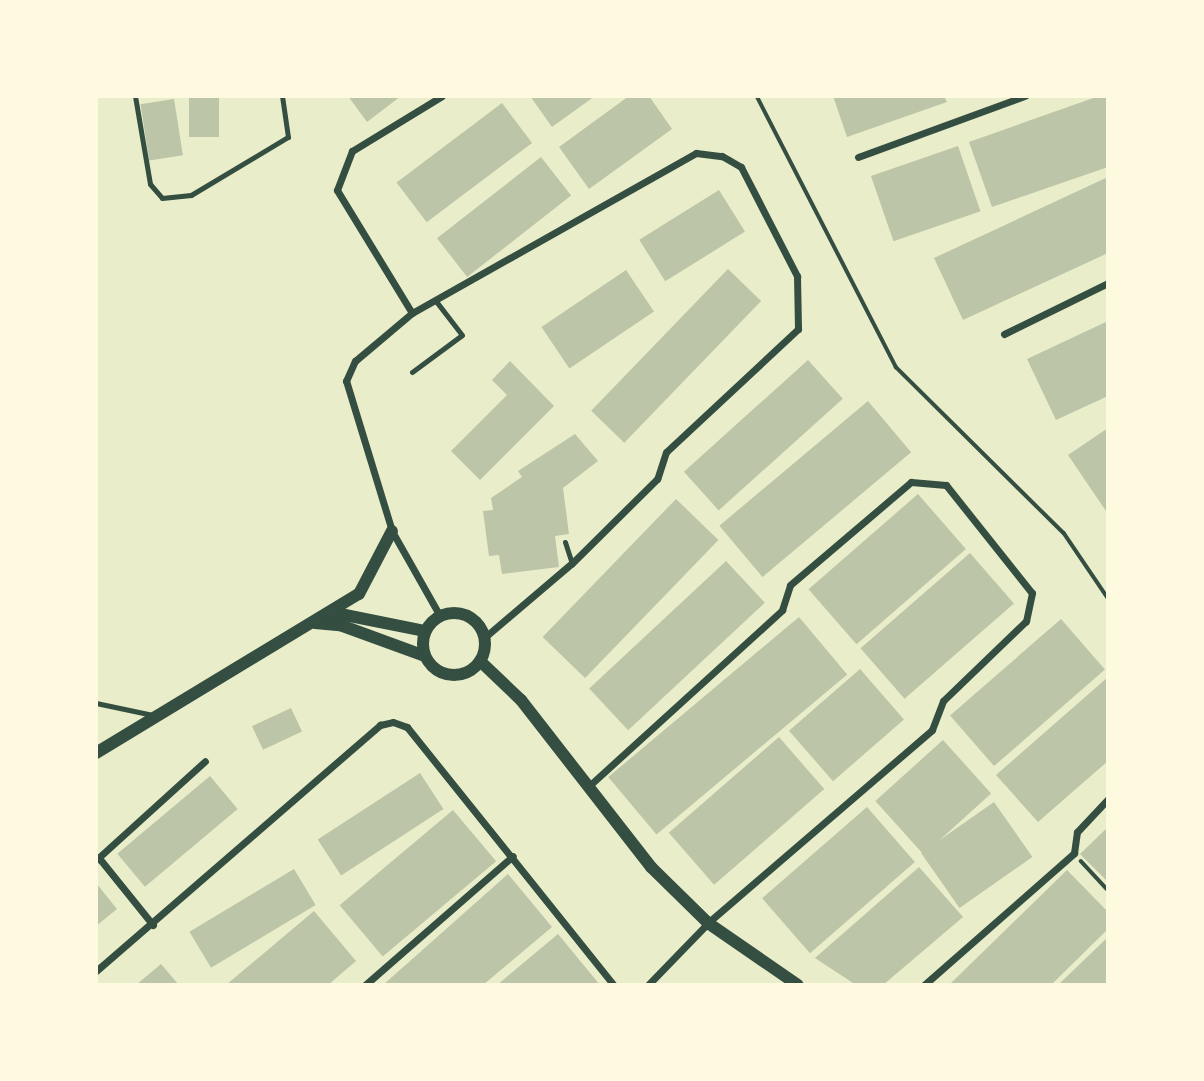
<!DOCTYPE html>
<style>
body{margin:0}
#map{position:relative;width:1204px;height:1081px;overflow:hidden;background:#e9edc9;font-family:"Sofia Sans Condensed",sans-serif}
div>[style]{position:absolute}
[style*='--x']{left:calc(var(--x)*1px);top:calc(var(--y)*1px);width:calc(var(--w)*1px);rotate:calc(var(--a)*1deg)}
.building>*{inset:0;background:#bcc5a7;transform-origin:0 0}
.path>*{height:3.5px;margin:-1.75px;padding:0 1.75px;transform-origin:1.75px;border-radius:1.75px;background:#344e41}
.service>*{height:5px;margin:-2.5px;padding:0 2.5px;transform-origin:2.5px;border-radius:2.5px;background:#344e41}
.minor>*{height:7px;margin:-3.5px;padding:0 3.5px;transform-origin:3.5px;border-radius:3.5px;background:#344e41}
.tertiary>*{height:12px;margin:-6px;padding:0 6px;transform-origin:6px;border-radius:6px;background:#344e41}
.tertiary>.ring{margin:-6px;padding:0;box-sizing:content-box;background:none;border:12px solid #344e41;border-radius:50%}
span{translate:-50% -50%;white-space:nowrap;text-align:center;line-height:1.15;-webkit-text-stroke:5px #fefae0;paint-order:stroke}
.frame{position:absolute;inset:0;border:98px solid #fefae0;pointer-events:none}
</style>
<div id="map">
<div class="building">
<i style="left:189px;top:96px;width:30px;height:41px"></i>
<i style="clip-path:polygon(348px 96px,401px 96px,367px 122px)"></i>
<i style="clip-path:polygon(530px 96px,595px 96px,552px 127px)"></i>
<i style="clip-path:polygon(629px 96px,649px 96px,672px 129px,589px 189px,559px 147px)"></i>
<i style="clip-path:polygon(833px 96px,944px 96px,947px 102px,847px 137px)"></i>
<i style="clip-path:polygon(1099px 96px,1108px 96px,1108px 167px,992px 207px,969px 142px)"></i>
<i style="left:174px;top:99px;width:57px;height:34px;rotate:81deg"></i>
<i style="left:502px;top:103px;width:50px;height:132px;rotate:53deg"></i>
<i style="left:958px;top:146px;width:69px;height:92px;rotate:71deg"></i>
<i style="left:541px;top:157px;width:49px;height:132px;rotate:52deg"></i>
<i style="clip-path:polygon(1108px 177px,1108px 253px,963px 320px,934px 258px)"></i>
<i style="left:719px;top:190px;width:49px;height:94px;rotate:58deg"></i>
<i style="left:728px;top:269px;width:46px;height:197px;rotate:44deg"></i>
<i style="left:626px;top:270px;width:50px;height:102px;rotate:56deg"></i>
<i style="clip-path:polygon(1108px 321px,1108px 396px,1056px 420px,1027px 359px)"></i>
<i style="left:808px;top:360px;width:52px;height:167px;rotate:48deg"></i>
<i style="clip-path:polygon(510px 361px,554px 406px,480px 480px,451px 451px,507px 395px,492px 380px)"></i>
<i style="left:868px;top:401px;width:67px;height:194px;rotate:50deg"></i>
<i style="clip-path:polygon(1108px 428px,1108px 514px,1068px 455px)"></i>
<i style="clip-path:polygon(575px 434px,598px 461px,563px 488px,569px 534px,555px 536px,559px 567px,502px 574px,499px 555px,489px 556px,483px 511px,493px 510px,491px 498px,522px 477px,518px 471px)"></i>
<i style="left:918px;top:494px;width:73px;height:145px;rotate:49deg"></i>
<i style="left:676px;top:499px;width:59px;height:192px;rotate:44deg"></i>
<i style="left:970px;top:553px;width:67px;height:145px;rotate:49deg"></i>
<i style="left:726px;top:561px;width:57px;height:187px;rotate:47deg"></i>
<i style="left:799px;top:617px;width:75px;height:249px;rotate:50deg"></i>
<i style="left:1061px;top:619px;width:67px;height:147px;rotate:49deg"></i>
<i style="left:860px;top:669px;width:67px;height:94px;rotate:49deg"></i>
<i style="clip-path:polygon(1108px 677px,1108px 761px,1038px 822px,996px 775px)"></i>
<i style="left:291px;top:708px;width:26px;height:43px;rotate:65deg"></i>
<i style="left:779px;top:737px;width:69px;height:146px;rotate:49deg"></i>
<i style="left:943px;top:740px;width:72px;height:91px;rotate:48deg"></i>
<i style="left:420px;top:773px;width:43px;height:122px;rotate:57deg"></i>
<i style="left:210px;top:776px;width:43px;height:121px;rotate:50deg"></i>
<i style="left:994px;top:802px;width:67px;height:89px;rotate:55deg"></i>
<i style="left:867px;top:807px;width:73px;height:139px;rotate:49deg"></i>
<i style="left:453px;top:810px;width:67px;height:148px;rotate:50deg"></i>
<i style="clip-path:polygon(1108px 827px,1108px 882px,1080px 854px)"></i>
<i style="clip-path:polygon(919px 867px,963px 917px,883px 985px,856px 985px,815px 958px)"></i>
<i style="left:294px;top:869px;width:42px;height:122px;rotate:59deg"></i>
<i style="clip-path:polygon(1067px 870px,1108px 912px,1108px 929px,1051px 985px,949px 985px)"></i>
<i style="clip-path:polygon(508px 874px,552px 927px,483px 985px,383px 985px)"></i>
<i style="clip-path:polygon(96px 883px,117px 909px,96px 926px)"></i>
<i style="clip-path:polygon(314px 911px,356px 961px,328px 985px,226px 985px)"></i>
<i style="clip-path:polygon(558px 934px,600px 985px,497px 985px)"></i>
<i style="clip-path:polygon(1108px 937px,1108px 985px,1058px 985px)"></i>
<i style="clip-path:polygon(161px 964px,179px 985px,136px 985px)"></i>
</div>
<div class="path">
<i style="--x:757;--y:96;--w:305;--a:62.8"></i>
<i style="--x:896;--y:367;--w:236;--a:44.7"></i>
<i style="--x:1064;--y:533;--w:78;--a:55.9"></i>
<i style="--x:1081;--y:861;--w:40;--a:47"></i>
</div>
<div class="service">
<i style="--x:135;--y:96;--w:89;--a:80.3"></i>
<i style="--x:150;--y:184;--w:18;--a:49"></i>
<i style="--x:162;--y:198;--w:29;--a:-6"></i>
<i style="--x:191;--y:195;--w:113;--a:-30.9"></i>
<i style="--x:288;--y:137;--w:41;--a:-98.3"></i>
<i style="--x:412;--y:372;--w:62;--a:-36.5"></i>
<i style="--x:462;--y:335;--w:44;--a:-127.6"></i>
<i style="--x:565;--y:542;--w:22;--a:72"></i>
<i style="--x:96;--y:703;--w:58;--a:11.9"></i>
</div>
<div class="minor">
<i style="--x:858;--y:157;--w:178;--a:-20.1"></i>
<i style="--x:412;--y:313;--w:144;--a:-121.4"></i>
<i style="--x:337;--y:190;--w:42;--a:-69"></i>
<i style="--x:352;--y:151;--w:105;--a:-31.4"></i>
<i style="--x:1004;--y:334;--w:116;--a:-26.1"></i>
<i style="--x:440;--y:616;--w:98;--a:-119.5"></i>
<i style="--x:392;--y:531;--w:157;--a:-107"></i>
<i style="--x:346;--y:381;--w:22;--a:-66"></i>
<i style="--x:355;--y:361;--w:75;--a:-40.1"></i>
<i style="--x:412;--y:313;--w:326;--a:-29.4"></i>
<i style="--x:696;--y:153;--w:26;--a:7"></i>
<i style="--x:722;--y:156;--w:22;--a:30"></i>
<i style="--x:741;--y:167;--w:123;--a:62.8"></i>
<i style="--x:797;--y:276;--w:53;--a:88.9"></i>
<i style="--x:798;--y:329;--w:180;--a:137"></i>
<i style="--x:666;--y:452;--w:28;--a:108"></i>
<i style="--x:657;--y:479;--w:120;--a:135.3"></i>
<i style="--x:572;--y:563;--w:114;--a:139.6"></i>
<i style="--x:590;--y:785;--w:260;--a:-42.3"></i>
<i style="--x:782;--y:610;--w:26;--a:-72"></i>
<i style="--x:790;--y:585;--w:159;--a:-40.4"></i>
<i style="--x:911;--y:482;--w:35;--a:5"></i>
<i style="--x:946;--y:485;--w:138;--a:51.5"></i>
<i style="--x:1032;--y:593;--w:29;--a:102"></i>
<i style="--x:1026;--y:621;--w:115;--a:136.1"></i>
<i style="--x:943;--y:701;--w:31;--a:111"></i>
<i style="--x:932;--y:730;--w:296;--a:139.3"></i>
<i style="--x:708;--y:923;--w:86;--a:134.1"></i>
<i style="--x:99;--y:858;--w:86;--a:51.1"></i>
<i style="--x:96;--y:860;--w:147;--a:-42.2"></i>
<i style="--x:96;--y:971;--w:376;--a:-40.9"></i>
<i style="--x:380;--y:725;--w:13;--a:-13"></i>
<i style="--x:393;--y:722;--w:15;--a:20"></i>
<i style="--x:407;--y:727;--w:331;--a:51.3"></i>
<i style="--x:365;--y:985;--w:196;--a:-41.1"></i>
<i style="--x:924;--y:985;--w:200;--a:-41.3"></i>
<i style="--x:1074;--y:853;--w:21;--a:-82"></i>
<i style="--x:1077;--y:832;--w:45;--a:-46.8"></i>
</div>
<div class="tertiary">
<i class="ring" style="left:423px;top:613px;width:50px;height:50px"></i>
<i style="--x:329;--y:618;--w:16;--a:-11"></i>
<i style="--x:345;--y:615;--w:82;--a:11.3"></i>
<i style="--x:315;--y:623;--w:25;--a:5"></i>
<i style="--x:340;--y:625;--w:90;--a:20"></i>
<i style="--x:480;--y:661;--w:57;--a:43.6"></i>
<i style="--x:521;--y:700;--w:212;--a:52.1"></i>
<i style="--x:651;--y:867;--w:80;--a:44.5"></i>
<i style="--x:708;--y:923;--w:109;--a:34.6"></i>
<i style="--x:96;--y:753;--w:307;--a:-31.2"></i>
<i style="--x:359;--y:594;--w:71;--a:-62.4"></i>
</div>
<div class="frame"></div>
</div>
